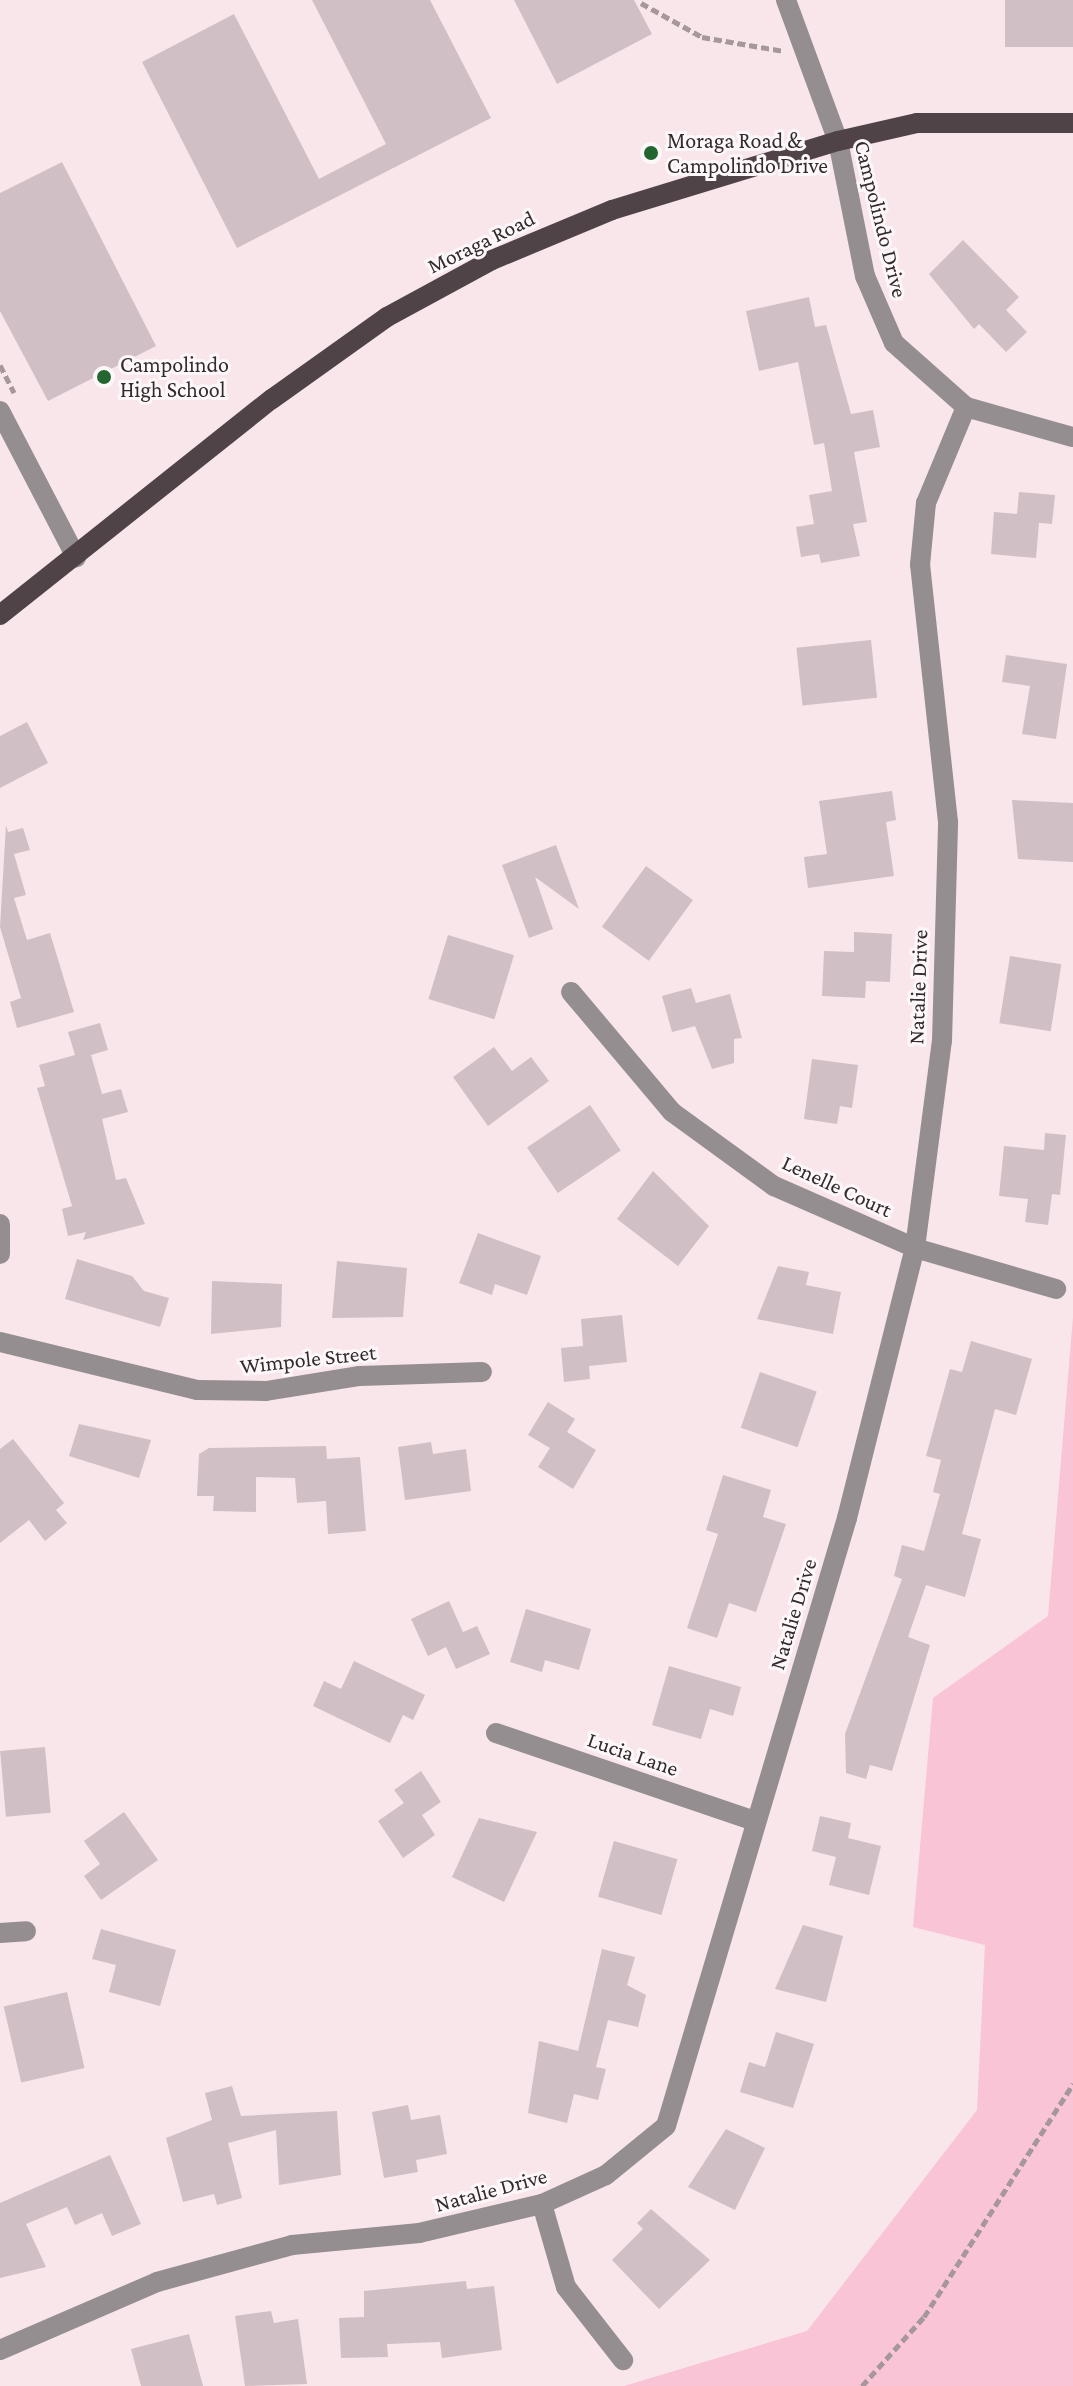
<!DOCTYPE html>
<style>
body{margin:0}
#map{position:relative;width:1073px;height:2386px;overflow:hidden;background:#f8e6eb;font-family:"Crimson Pro",serif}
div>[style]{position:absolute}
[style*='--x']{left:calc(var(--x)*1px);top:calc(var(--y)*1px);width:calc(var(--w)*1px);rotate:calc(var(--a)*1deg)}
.green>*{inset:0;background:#f9c4d5}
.building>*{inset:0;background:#d0bfc4;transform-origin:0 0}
.path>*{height:5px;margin-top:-2.5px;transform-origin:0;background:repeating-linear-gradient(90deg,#a5979b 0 8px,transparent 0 12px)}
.minor>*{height:20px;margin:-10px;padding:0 10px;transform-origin:10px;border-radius:10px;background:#958e90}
.major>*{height:20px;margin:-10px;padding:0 10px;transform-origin:10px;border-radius:10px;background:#4f4347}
.dots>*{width:22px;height:22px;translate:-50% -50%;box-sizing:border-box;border:4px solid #fef7f9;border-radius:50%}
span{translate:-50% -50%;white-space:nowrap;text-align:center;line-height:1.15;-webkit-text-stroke:6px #fef7f9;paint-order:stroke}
.poi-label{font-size:22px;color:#322b2d}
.left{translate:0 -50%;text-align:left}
.street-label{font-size:22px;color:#322b2d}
</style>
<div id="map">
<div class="green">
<i style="clip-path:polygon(1073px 1317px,1073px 2386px,624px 2386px,807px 2331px,977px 2110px,985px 1945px,913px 1927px,933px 1698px,1048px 1616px)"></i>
</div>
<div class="building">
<i style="clip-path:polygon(312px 0,430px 0,491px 118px,237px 248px,142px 62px,234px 14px,319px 179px,386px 144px)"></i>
<i style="clip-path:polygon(514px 0,634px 0,652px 34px,557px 84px)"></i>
<i style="left:1005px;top:0;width:68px;height:47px"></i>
<i style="clip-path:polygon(62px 162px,156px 346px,48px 401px,0 311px,0 193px)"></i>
<i style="clip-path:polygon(963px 240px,1019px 297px,1006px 310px,1027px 332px,1006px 352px,979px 324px,974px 329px,929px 274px)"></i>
<i style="clip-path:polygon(809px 297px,815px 327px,826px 325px,851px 414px,873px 410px,880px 447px,854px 452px,867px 522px,853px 524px,860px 556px,821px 563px,819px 554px,801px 557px,796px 527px,814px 524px,809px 495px,832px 491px,824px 443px,814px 445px,798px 362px,759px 371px,746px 311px)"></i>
<i style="clip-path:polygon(1019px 492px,1055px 495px,1052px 524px,1039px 523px,1036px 558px,991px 554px,994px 512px,1017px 514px)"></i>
<i style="left:871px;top:640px;width:58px;height:75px;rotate:84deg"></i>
<i style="clip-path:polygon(1006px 655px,1067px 664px,1056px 739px,1022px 734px,1030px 686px,1002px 682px)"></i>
<i style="clip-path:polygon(27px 722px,48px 763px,0 788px,0 736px)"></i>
<i style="clip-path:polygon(892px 791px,896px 820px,886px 822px,894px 876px,808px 888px,804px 857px,827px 854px,819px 801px)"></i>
<i style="clip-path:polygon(1012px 800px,1073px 803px,1073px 862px,1018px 859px)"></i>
<i style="clip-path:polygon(6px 825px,8px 832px,23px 828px,30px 850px,14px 854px,26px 895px,14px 898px,27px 940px,50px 933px,74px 1012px,17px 1028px,10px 1002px,21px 998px,0 927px)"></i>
<i style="clip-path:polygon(556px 845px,579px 909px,535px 877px,553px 929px,529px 938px,502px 865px)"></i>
<i style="left:646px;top:866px;width:58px;height:75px;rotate:36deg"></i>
<i style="clip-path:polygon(854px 932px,892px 934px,890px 982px,866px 981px,865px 998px,822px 996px,824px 951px,854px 952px)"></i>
<i style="left:448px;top:935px;width:69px;height:67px;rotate:17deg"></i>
<i style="left:1010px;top:956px;width:52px;height:68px;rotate:9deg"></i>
<i style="clip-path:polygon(691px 988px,696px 1003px,730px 994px,742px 1038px,734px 1039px,734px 1063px,712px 1069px,695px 1026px,672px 1032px,662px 996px)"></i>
<i style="clip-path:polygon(100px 1023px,108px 1050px,91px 1055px,102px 1094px,121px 1089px,128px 1112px,102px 1119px,116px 1180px,126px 1178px,145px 1224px,83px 1240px,86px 1232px,68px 1236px,62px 1209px,72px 1206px,37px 1088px,45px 1086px,39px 1065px,75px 1055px,68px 1032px)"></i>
<i style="clip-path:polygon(494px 1047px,512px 1071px,531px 1057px,549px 1081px,488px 1126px,453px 1077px)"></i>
<i style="clip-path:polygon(812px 1059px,858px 1065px,852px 1108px,840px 1106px,837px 1124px,804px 1119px)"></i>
<i style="left:590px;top:1105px;width:55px;height:76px;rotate:56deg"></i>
<i style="clip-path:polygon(1045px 1133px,1066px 1135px,1060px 1195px,1052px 1194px,1048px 1225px,1025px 1222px,1028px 1199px,999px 1196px,1004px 1146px,1044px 1150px)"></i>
<i style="clip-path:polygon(653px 1171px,709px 1226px,678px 1266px,617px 1219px)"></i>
<i style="clip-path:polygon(478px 1233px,541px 1256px,527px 1295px,495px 1284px,492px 1295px,459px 1283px)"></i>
<i style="clip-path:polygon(77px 1259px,132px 1276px,144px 1291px,169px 1298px,160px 1327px,65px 1299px)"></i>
<i style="clip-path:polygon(337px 1261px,407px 1268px,403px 1317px,332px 1318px)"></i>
<i style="clip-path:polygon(778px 1266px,809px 1272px,806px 1285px,841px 1292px,833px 1334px,757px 1319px)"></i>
<i style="clip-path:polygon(212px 1281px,282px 1284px,281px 1327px,211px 1334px)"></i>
<i style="clip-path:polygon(622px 1315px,627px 1362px,589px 1366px,590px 1379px,564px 1382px,561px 1348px,583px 1346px,581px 1319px)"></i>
<i style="clip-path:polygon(971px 1341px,1032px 1359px,1016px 1415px,995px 1409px,962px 1534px,981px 1539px,965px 1597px,926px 1585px,908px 1637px,930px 1645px,892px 1771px,870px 1765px,866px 1779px,846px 1773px,845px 1734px,902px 1579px,894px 1576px,902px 1545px,924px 1551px,940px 1494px,933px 1492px,941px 1460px,926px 1456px,950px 1369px,962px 1372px)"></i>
<i style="left:760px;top:1372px;width:60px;height:59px;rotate:19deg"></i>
<i style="clip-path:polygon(548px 1402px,575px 1419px,567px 1432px,596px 1450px,573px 1489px,538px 1467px,550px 1448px,528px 1435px)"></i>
<i style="clip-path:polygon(79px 1424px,151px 1440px,139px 1478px,69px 1456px)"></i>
<i style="clip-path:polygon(13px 1439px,64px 1503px,56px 1510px,67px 1523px,45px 1541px,29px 1520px,0 1543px,0 1449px)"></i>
<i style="clip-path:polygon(431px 1442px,433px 1454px,466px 1449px,471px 1491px,405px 1500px,398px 1447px)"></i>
<i style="clip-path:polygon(326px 1446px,327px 1459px,360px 1457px,366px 1531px,328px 1534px,326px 1501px,297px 1503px,295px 1478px,256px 1477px,256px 1512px,213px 1511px,214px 1496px,197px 1496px,199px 1454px,209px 1448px)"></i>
<i style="clip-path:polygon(723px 1475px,771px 1490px,763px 1517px,786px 1524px,756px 1612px,729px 1603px,717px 1638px,687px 1628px,718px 1534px,706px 1530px)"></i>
<i style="clip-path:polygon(449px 1601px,463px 1632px,477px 1626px,490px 1654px,456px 1669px,446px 1647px,428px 1656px,411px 1619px)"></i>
<i style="clip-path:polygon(526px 1609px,591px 1629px,579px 1670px,545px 1660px,542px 1672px,510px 1662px)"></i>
<i style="clip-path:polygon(354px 1661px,425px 1695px,413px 1720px,403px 1715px,390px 1743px,313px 1706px,324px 1681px,341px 1689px)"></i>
<i style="clip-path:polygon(669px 1666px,741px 1687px,733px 1716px,710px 1709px,701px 1739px,652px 1725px)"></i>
<i style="left:45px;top:1747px;width:66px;height:45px;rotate:85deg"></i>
<i style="clip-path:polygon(421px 1771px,441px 1802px,422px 1815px,435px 1835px,403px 1858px,378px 1821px,404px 1803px,394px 1790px)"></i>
<i style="clip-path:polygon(124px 1812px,158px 1860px,101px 1900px,84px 1876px,100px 1864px,84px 1841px)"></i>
<i style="clip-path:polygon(820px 1816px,851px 1823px,848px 1838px,881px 1846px,869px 1895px,829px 1885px,836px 1857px,812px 1851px)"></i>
<i style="clip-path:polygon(479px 1818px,537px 1832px,504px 1902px,452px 1877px)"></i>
<i style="left:614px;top:1841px;width:66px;height:58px;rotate:16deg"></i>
<i style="clip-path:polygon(803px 1925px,843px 1936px,826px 2002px,775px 1989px)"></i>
<i style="clip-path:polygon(101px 1929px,176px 1950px,160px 2006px,109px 1992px,116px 1965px,92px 1959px)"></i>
<i style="clip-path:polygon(602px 1949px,635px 1957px,627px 1985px,646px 1995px,638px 2027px,608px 2020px,596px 2067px,606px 2069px,598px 2100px,574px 2094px,567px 2123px,528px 2113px,539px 2041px,578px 2051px)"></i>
<i style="left:67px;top:1992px;width:78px;height:65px;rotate:77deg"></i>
<i style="clip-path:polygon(776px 2032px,814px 2044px,793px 2108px,740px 2092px,749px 2062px,765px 2067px)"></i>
<i style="clip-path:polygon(232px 2086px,241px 2116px,337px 2111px,341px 2175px,279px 2185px,276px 2130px,228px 2143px,242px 2198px,217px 2205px,214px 2194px,183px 2202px,166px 2138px,212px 2120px,205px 2093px)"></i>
<i style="clip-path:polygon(408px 2105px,411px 2120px,440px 2115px,447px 2154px,416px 2160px,418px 2172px,384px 2178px,372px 2112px)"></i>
<i style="clip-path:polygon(726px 2129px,765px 2148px,735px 2210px,688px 2187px)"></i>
<i style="clip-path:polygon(110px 2155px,141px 2224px,112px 2236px,102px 2213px,75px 2225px,67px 2207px,26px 2224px,46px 2267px,0 2278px,0 2203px)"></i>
<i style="clip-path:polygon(651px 2209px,710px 2260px,659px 2309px,612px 2260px,643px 2229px,637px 2223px)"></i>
<i style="clip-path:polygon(466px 2281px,467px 2289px,494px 2286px,502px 2350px,442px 2358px,440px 2342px,387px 2344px,388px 2357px,341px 2358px,339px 2318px,364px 2317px,364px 2291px)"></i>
<i style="clip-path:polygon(271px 2311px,274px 2323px,298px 2319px,307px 2384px,245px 2386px,235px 2316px)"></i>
<i style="clip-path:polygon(189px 2334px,203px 2386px,141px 2386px,131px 2349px)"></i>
</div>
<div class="path">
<i style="--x:641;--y:3;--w:70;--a:29.1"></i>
<i style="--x:702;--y:37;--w:83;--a:9.7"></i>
<i style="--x:0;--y:365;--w:31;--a:63"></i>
<i style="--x:862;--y:2386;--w:93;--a:-48.1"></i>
<i style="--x:924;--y:2317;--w:277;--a:-57.4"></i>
</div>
<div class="minor">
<i style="--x:786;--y:0;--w:150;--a:69.8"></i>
<i style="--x:838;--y:141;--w:138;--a:78.7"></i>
<i style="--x:865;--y:276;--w:73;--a:66.6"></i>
<i style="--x:894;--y:343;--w:96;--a:41.6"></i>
<i style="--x:966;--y:407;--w:111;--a:15.7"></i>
<i style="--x:0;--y:411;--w:165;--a:62.5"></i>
<i style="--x:571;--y:992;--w:157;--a:49.9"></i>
<i style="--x:672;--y:1112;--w:126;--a:36"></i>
<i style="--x:774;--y:1186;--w:154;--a:23.7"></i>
<i style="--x:915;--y:1248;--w:147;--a:16.2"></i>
<i style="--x:0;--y:1224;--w:30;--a:90"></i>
<i style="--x:0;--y:1342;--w:203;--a:13.7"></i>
<i style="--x:197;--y:1390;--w:69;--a:0.8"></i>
<i style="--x:266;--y:1391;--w:95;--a:-9.1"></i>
<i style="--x:360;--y:1376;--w:122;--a:-1.9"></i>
<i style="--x:496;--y:1733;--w:274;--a:18.8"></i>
<i style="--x:0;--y:1933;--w:26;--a:-4"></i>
<i style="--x:542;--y:2204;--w:86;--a:73.9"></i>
<i style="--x:566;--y:2287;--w:93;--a:52"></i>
<i style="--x:0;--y:2350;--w:171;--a:-23.4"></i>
<i style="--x:157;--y:2282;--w:140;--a:-15.3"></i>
<i style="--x:292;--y:2245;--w:128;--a:-5.4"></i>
<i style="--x:419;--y:2233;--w:126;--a:-13.3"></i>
<i style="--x:542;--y:2204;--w:70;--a:-24.4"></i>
<i style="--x:606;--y:2175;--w:77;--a:-39.2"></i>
<i style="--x:666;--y:2126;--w:634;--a:-73.42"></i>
<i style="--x:847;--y:1518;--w:278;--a:-75.9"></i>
<i style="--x:915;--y:1248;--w:209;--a:-82.6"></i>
<i style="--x:942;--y:1041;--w:219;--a:-88.4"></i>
<i style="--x:948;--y:822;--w:259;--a:-96.2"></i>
<i style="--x:920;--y:565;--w:62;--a:-84.5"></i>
<i style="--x:926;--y:503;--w:104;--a:-67.4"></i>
</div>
<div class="major">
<i style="--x:0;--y:615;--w:347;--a:-38.5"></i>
<i style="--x:272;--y:399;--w:141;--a:-35.5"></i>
<i style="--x:387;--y:317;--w:119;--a:-28.5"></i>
<i style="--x:492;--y:260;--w:130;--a:-22.6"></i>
<i style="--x:612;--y:210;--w:236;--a:-17"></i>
<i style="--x:838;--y:141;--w:81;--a:-12.8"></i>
<i style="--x:917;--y:123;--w:156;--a:0"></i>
</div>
<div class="dots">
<i style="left:651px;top:153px;background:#236630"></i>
<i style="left:104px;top:377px;background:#236630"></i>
</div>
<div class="poi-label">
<span class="left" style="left:667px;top:153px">Moraga Road &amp;<br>Campolindo Drive</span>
<span class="left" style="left:120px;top:377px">Campolindo<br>High School</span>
</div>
<div class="street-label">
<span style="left:881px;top:219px;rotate:76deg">Campolindo Drive</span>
<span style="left:481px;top:242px;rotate:-26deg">Moraga Road</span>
<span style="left:918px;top:987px;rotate:-88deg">Natalie Drive</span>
<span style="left:837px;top:1186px;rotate:25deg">Lenelle Court</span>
<span style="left:308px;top:1359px;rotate:-6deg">Wimpole Street</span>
<span style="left:793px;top:1614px;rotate:-73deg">Natalie Drive</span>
<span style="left:633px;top:1754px;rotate:19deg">Lucia Lane</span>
<span style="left:491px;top:2190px;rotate:-15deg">Natalie Drive</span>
</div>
</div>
